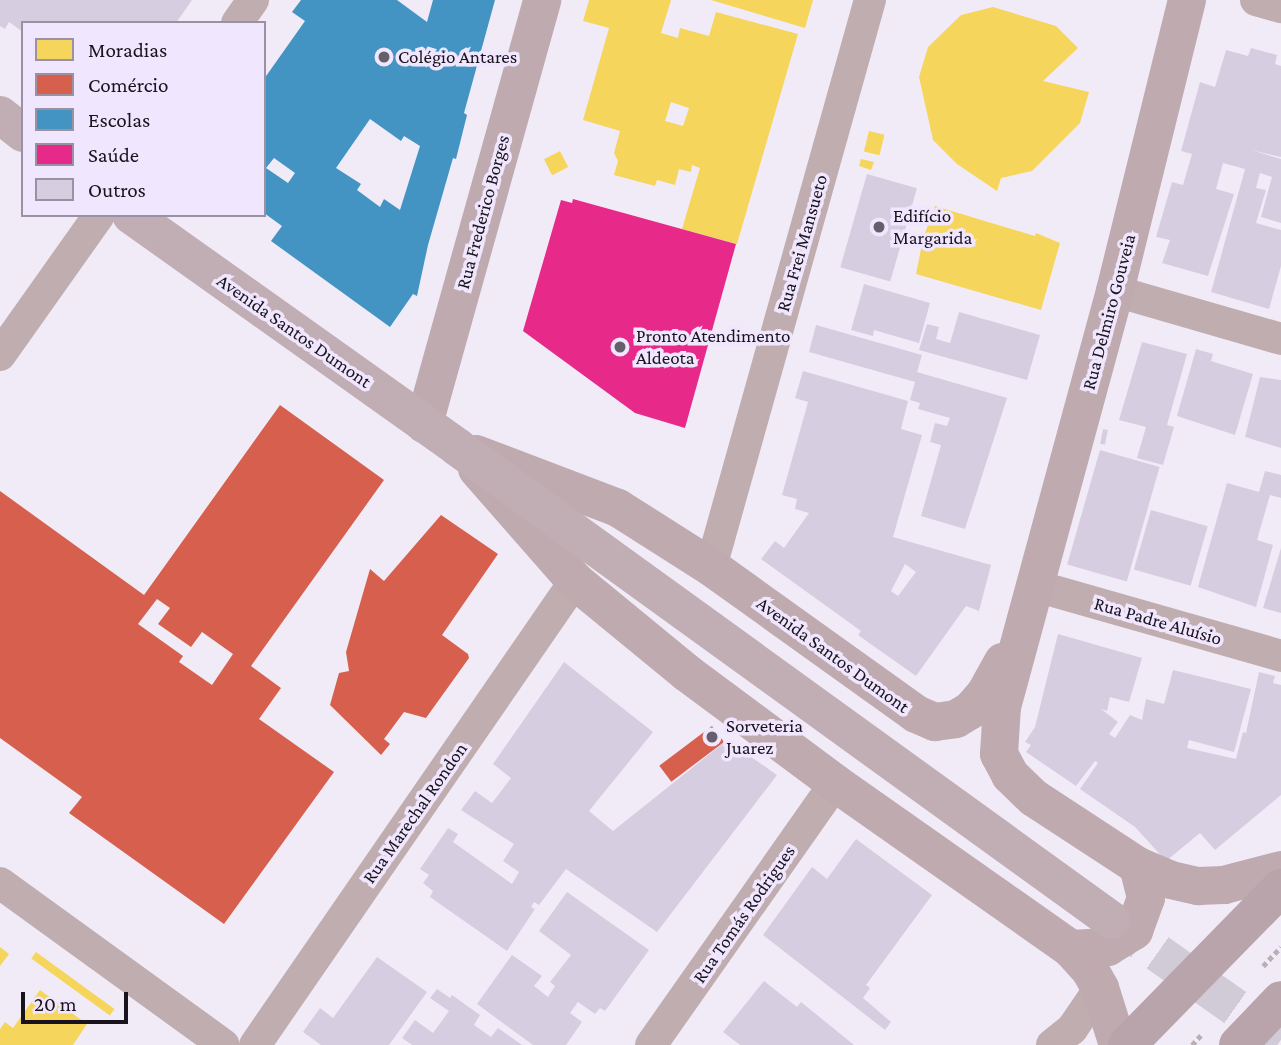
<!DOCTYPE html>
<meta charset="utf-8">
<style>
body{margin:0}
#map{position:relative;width:1281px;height:1045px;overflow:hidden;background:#f1ebf8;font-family:"Crimson Pro",serif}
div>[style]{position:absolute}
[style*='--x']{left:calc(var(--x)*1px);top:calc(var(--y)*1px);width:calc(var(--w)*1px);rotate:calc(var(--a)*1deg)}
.homes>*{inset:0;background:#f6d55c;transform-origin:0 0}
.shops>*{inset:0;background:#d6604d;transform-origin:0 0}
.schools>*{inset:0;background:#4393c3}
.health>*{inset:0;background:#e7298a}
.building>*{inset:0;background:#d7cde1;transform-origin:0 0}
.primary-tunnel>*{height:38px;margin-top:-19px;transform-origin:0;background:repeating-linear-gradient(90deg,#d0cbd7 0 38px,transparent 0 57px)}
.path>*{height:4.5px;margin-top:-2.25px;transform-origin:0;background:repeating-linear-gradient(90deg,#bbafb4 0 5px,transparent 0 8.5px)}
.street>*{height:32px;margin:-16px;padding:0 16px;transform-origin:16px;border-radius:16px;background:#c0adb0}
.secondary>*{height:38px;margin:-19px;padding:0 19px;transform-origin:19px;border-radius:19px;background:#bfaab0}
.primary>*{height:38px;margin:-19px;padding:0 19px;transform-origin:19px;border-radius:19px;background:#c1adb4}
.highway>*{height:38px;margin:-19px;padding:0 19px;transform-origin:19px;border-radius:19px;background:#baa4ac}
.dots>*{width:19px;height:19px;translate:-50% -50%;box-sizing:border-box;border:4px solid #f0e6fd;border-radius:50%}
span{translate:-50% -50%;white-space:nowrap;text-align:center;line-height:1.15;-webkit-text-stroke:7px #f0e6fd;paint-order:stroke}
.poi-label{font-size:19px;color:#18131d}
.left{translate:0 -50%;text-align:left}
.street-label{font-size:19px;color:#18131d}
.legend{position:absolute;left:21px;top:21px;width:245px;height:196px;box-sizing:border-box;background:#f0e6fd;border:2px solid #9a92a3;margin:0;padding:9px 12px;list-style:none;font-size:21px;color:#18131d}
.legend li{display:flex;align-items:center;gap:14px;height:35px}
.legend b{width:35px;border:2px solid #9a92a3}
.scale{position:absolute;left:21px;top:992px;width:107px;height:32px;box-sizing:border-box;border:4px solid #18131d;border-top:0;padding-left:9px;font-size:21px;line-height:24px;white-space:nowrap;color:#18131d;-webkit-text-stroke:5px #f0e6fd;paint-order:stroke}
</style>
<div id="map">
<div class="homes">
<i style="clip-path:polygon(evenodd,589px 0,671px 0,661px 33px,678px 38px,680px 28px,709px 36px,716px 12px,798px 34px,737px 244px,682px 229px,700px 168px,692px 165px,691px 172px,679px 169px,675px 185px,657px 180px,655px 186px,614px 175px,618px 161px,614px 153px,620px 131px,583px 120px,609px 28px,583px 21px,589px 0,671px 102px,689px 108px,683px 126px,665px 121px,671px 102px)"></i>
<i style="clip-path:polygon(711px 0,813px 0,805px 28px)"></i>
<i style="clip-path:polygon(993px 7px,1056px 26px,1078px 48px,1043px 81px,1089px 92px,1080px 123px,1032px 171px,1001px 178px,997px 191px,957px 164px,933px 140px,919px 77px,928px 47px,961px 15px)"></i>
<i style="left:869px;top:131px;width:16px;height:21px;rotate:14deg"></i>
<i style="left:560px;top:151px;width:18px;height:18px;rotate:63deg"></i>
<i style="clip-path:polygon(861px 159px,874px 162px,871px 170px,859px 166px)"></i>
<i style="clip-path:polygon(935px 206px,1035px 236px,1036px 233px,1060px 243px,1041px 310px,916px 274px,922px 244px,928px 234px,925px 233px)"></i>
<i style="clip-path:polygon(0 947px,9px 954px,0 966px)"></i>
<i style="left:36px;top:952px;width:97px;height:8px;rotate:36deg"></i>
<i style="clip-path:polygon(40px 990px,87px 1024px,73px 1045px,0 1045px,0 1029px,5px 1022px,13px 1028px)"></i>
</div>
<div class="shops">
<i style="clip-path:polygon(evenodd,280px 405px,384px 480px,251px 666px,281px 688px,259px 719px,334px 772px,224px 924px,69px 813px,82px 797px,0 738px,0 491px,144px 595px,280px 405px,157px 599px,170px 608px,158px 624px,191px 647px,202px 632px,233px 654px,212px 685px,179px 662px,183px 656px,138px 624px,157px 599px)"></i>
<i style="clip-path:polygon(441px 515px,498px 554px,442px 635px,468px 654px,469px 658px,426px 718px,404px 712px,384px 739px,390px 744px,381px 755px,330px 705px,339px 673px,349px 671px,346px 652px,370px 569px,384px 581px)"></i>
<i style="left:712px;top:726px;width:20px;height:66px;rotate:53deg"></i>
</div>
<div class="schools">
<i style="clip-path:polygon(evenodd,301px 0,397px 0,427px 22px,433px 0,495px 0,464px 113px,467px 115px,456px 159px,453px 158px,428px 245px,417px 296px,413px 294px,390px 327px,271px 241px,282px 226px,264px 213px,264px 79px,305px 21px,292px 12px,301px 0,370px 119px,401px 141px,404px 136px,420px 146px,400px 210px,384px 199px,380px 207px,357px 190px,361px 184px,336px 168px,370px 119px,301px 0,274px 158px,295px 173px,288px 183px,266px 168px,274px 158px)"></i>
</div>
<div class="health">
<i style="clip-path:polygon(573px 199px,736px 244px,685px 428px,635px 413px,523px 331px,561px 200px,572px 203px)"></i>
</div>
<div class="building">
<i style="clip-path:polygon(0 0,192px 0,176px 23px,23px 23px,23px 32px,9px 22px,5px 29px,0 26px)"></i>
<i style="clip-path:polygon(1251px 48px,1277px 55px,1275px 64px,1281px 66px,1281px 157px,1251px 150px,1281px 159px,1281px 223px,1261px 217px,1272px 177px,1260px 173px,1256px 188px,1266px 190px,1256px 223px,1281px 230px,1281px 266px,1269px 309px,1211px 292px,1245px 169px,1223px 163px,1216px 189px,1234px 194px,1208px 276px,1162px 263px,1170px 240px,1156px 237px,1172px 182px,1183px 185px,1192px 154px,1181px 151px,1200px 82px,1215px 87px,1226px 50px,1248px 56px)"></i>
<i style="left:867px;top:174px;width:52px;height:97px;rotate:16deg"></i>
<i style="clip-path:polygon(864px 284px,930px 303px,919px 343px,874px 330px,873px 336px,851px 330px)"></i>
<i style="clip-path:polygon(959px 312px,1040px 335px,1027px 380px,919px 350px,927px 324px,939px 327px,936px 339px,950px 343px)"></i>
<i style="clip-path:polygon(816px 325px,922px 355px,917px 372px,1007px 398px,965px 529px,921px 516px,941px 445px,930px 442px,935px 423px,947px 426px,950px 418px,918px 409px,920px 403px,910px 400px,915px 382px,809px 352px)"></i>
<i style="clip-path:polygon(1142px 342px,1187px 354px,1167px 425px,1174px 427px,1163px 465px,1137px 458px,1146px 427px,1119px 420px)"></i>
<i style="clip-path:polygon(1196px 349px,1213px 354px,1211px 361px,1253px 374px,1235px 435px,1177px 416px)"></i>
<i style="clip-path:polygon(evenodd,803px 371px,908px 401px,901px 429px,922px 435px,893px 537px,991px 565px,979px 611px,966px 606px,916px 676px,858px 635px,861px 631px,761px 559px,775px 541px,784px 548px,809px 513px,795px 509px,797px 499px,782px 495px,808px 402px,795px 398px,803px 371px,905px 564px,916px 572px,898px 596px,891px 591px,905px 564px)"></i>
<i style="clip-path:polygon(1260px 377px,1281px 380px,1281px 448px,1245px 437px)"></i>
<i style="left:1103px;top:429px;width:5px;height:15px;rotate:11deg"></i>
<i style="left:1100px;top:450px;width:62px;height:119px;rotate:16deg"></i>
<i style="clip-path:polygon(1265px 471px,1281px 475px,1281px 498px,1270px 495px,1257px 540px,1273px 545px,1256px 607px,1198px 587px,1227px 483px,1259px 492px)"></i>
<i style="left:1151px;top:510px;width:59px;height:62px;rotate:16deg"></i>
<i style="clip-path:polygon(1281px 548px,1281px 613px,1263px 608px)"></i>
<i style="clip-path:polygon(1058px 634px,1142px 658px,1129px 702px,1110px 697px,1107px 711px,1101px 709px,1118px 722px,1109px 734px,1115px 738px,1130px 715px,1142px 720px,1146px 699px,1164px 704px,1173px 670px,1251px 689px,1234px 752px,1189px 740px,1187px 748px,1236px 759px,1243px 732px,1246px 733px,1259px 672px,1275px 676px,1273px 683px,1281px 685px,1281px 795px,1215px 850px,1200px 833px,1166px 861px,1135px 827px,1080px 789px,1098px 763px,1095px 761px,1076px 786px,1026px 752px,1031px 745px,1025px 742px,1035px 727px)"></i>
<i style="clip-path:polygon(564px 662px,653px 732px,589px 811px,613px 831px,727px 740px,777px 775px,657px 932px,566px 869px,539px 905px,534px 902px,531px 907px,535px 909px,507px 951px,430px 897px,433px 891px,423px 883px,429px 875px,420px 869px,448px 828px,458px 834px,453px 842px,512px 884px,519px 872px,503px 861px,514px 844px,461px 810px,475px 791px,492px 803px,511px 778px,493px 764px)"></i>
<i style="clip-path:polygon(856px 839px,932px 895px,866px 985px,870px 988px,863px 998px,891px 1022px,885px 1030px,763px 935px,812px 867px,827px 879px)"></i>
<i style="clip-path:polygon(567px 892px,649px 950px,605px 1011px,600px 1008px,595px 1014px,578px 1002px,570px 1013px,582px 1022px,566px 1045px,533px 1045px,477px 1004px,512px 955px,542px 976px,534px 986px,548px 997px,555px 986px,550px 982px,571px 955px,539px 931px)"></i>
<i style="clip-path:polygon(377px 957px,427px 992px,389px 1045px,321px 1045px,303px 1032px,320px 1008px,333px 1018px)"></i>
<i style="clip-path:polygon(764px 981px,797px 1007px,801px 1002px,854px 1045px,740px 1045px,723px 1032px)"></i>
<i style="clip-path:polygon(437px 989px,450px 998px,452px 995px,480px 1015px,474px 1025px,491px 1037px,498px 1028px,522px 1045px,412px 1045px,402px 1038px,415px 1020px,433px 1033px,449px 1011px,430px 998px)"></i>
</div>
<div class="primary-tunnel">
<i style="--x:1111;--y:920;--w:208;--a:35.2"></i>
</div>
<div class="path">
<i style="--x:1263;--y:966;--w:26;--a:-47"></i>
<i style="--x:1192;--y:1045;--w:13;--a:-48"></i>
</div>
<div class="street">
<i style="--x:1256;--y:0;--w:26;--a:16"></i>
<i style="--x:237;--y:23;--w:28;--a:-55"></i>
<i style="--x:1115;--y:291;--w:173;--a:16.1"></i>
<i style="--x:0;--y:355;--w:171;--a:-54.7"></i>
<i style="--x:711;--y:567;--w:589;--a:-74.34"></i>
<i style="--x:1036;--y:586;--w:255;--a:15.9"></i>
<i style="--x:0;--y:883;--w:276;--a:35.9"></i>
<i style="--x:255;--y:1045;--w:564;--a:-55.41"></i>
<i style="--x:651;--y:1045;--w:320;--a:-54.9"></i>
<i style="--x:1052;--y:1045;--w:26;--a:-39"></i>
<i style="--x:1072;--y:1029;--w:50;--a:-55.7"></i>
</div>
<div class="secondary">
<i style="--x:1187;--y:0;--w:300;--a:103.9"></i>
<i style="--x:1115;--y:291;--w:430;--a:105.2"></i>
<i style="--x:1002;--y:706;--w:48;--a:93.6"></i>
<i style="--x:999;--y:754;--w:24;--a:62"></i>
<i style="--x:1010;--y:775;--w:33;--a:44"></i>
<i style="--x:1034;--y:798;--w:124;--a:33.2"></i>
<i style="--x:1138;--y:866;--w:36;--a:23"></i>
<i style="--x:1171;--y:880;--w:28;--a:13"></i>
<i style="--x:1198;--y:886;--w:26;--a:-2"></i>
<i style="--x:1224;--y:885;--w:59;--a:-14.7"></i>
<i style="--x:424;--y:424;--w:440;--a:-74.4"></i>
<i style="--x:476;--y:454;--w:152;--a:20.8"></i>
<i style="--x:618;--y:508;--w:110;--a:32.4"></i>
<i style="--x:711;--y:567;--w:252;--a:35.6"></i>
<i style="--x:916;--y:714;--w:21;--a:23"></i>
<i style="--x:935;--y:722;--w:21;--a:-8"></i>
<i style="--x:956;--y:719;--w:17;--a:-31"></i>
<i style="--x:971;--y:710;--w:21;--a:-49"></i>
<i style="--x:985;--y:694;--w:37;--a:-61"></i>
<i style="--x:477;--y:469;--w:149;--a:48.8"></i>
<i style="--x:575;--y:581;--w:145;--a:39.4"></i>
<i style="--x:687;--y:673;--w:184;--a:36.6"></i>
<i style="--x:835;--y:783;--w:289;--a:35.1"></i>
<i style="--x:1071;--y:949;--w:28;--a:48"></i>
<i style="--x:1090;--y:970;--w:21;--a:61"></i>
<i style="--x:1100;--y:988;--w:60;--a:72.5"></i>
<i style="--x:1071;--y:949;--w:37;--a:-3"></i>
<i style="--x:1108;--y:947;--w:31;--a:-32"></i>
<i style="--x:1134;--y:931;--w:35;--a:-70"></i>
<i style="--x:1146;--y:898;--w:33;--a:-104"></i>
</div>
<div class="primary">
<i style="--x:0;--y:115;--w:29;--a:38"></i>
<i style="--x:131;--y:215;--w:400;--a:35.4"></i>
<i style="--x:457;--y:447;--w:807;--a:35.88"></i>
</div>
<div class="highway">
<i style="--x:1127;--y:1045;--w:220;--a:-45.6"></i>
<i style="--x:1238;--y:1045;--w:62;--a:-46.3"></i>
</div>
<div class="dots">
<i style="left:384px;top:57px;background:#645f6a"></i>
<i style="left:879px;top:227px;background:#645f6a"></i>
<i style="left:620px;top:347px;background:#645f6a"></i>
<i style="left:712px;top:737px;background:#645f6a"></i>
</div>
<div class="poi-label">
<span class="left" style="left:398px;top:57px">Colégio Antares</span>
<span class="left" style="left:893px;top:227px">Edifício<br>Margarida</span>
<span class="left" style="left:636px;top:347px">Pronto Atendimento<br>Aldeota</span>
<span class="left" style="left:726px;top:737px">Sorveteria<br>Juarez</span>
</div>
<div class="street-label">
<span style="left:483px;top:212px;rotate:-75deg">Rua Frederico Borges</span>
<span style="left:802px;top:243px;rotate:-74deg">Rua Frei Mansueto</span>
<span style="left:1109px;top:312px;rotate:-75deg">Rua Delmiro Gouveia</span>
<span style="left:294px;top:331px;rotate:35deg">Avenida Santos Dumont</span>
<span style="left:1158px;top:621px;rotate:16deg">Rua Padre Aluísio</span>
<span style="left:833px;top:655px;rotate:36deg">Avenida Santos Dumont</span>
<span style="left:415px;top:813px;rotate:-55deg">Rua Marechal Rondon</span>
<span style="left:744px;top:914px;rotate:-55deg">Rua Tomás Rodrigues</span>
</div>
<ul class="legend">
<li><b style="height:19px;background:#f6d55c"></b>Moradias</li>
<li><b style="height:19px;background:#d6604d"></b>Comércio</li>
<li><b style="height:19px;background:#4393c3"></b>Escolas</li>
<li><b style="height:19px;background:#e7298a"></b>Saúde</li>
<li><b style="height:19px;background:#d7cde1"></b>Outros</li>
</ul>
<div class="scale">20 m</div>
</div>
